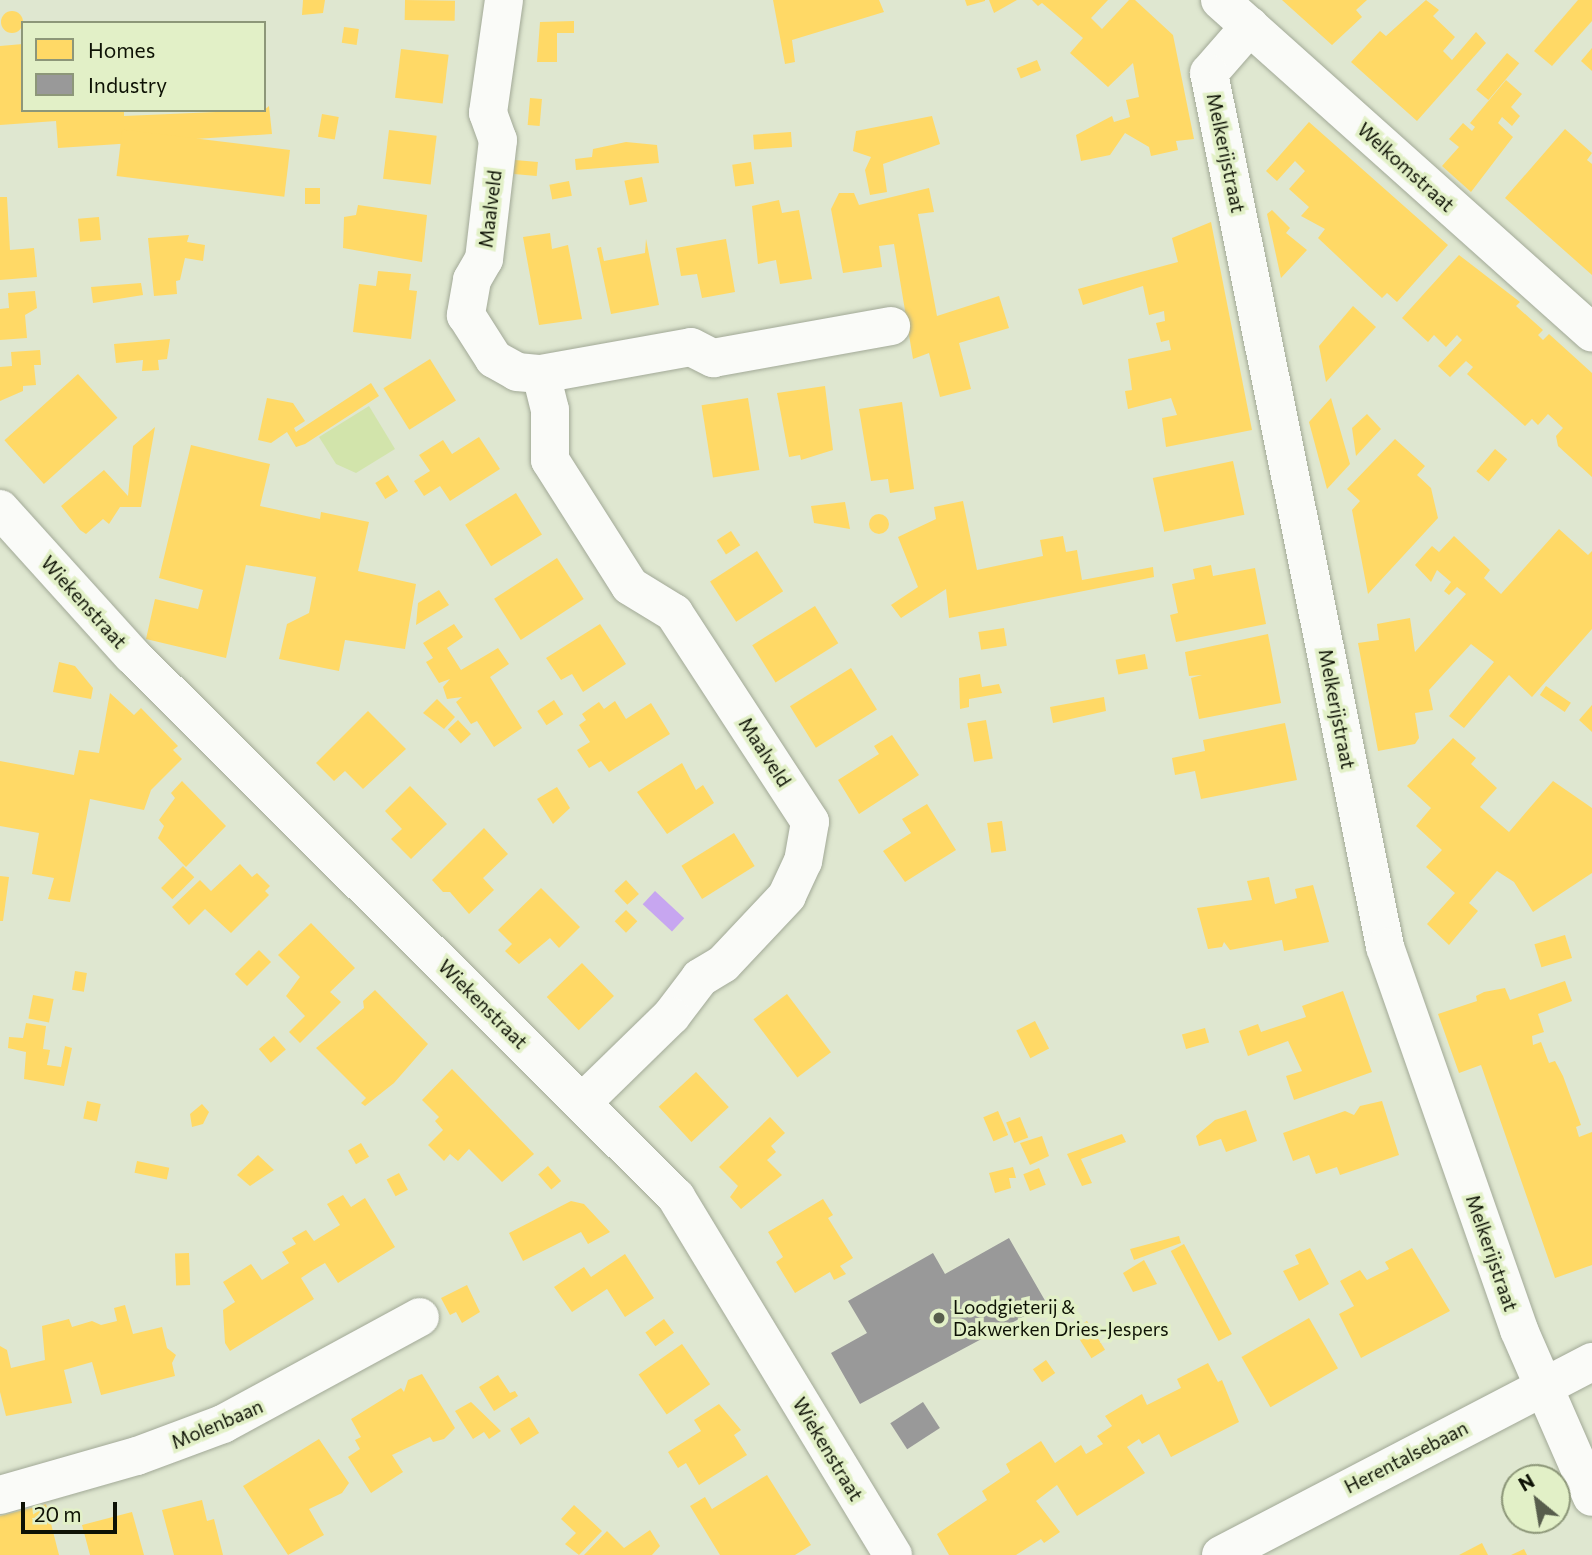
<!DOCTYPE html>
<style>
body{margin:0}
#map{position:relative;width:1592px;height:1555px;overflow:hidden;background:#dfe7d0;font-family:Commissioner,sans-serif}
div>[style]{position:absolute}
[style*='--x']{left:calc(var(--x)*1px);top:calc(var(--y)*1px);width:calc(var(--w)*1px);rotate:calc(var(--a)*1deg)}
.green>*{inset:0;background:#d2e4ab}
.water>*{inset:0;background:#c7a6f0;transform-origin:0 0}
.homes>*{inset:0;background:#ffd966;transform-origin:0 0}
.round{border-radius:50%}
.industry>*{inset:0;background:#999;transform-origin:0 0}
.roads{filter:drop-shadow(0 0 2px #a2a997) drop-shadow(0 0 2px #a2a997)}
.minor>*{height:38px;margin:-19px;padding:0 19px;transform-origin:19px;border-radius:19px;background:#fafbf8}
.major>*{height:38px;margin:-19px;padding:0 19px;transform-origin:19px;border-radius:19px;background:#fafbf8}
.dots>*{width:19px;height:19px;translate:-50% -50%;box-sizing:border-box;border:4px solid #e2f0c7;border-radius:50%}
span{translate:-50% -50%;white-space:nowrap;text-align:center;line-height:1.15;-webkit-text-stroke:7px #e2f0c7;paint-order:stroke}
.street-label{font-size:19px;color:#0e1205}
.poi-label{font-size:19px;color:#0e1205}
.left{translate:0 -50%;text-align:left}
.legend{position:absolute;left:21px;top:21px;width:245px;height:91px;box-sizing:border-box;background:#e2f0c7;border:2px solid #8d9779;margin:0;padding:9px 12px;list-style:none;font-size:21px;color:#0e1205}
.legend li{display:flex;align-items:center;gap:14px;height:35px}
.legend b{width:35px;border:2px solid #8d9779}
.north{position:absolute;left:1501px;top:1464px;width:70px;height:70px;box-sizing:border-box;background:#e2f0c7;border:2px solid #8d9779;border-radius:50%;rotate:330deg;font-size:19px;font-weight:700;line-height:28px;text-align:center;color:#0e1205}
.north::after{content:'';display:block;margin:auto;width:24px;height:32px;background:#575d4c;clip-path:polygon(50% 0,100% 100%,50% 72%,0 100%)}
.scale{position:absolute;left:21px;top:1502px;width:96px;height:32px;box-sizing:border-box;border:4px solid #0e1205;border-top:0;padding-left:9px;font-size:21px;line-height:24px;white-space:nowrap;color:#0e1205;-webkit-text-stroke:5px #e2f0c7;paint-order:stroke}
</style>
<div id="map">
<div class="green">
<i style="clip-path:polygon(369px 406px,395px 449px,356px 473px,336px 464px,319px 437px)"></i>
</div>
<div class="water">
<i style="left:655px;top:891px;width:40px;height:18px;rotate:43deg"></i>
</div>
<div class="homes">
<i style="clip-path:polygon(303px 0,325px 0,323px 13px,302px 15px)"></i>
<i style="left:405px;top:0;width:50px;height:20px;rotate:1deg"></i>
<i style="clip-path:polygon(773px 0,879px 0,884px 12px,792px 40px,795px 62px,785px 64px)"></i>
<i style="clip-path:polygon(965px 0,985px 0,985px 1px,967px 6px)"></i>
<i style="clip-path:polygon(989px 0,1017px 0,994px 13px)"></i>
<i style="clip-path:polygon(1032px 0,1108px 0,1091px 18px,1102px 29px,1129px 0,1135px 0,1173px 35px,1194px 139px,1176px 141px,1178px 150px,1151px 156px,1149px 147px,1125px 133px,1110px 155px,1081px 161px,1076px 135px,1112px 116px,1114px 122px,1130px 117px,1126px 100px,1139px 97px,1133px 63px,1108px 87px,1070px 53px,1083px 38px,1042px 3px,1038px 6px)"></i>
<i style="clip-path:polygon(1282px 0,1367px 0,1356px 10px,1362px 17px,1332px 45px)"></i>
<i style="clip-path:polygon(1426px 0,1439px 10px,1433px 16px,1455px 37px,1443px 51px,1452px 60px,1476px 32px,1486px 43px,1417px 121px,1351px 62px,1380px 31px,1386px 36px)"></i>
<i style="clip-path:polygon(1578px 0,1592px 0,1592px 21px,1552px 66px,1534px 51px)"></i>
<i class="round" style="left:1px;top:11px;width:22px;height:22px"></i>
<i style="clip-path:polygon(574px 21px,574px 33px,557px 33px,557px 62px,537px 62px,540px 22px)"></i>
<i style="left:344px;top:27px;width:15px;height:16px;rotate:8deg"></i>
<i style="clip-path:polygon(23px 44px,23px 110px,124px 110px,124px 116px,264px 110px,269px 106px,272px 134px,58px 148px,56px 121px,0 125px,0 46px)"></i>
<i style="clip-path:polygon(1592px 48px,1592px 71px,1581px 61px)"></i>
<i style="left:401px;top:49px;width:48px;height:49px;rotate:7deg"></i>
<i style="left:1507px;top:53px;width:16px;height:48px;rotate:40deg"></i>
<i style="left:1037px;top:60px;width:11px;height:22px;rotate:68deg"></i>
<i style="clip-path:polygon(1506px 80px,1522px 94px,1511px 107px,1520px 116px,1512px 126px,1502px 117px,1498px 123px,1513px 137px,1471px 192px,1442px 166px,1459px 147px,1449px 139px,1463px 123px,1472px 131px,1475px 127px,1470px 123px)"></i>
<i style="left:530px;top:98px;width:12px;height:27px;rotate:5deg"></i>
<i style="left:322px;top:114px;width:17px;height:23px;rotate:10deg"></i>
<i style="clip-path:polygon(932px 116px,940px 144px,883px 164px,887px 192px,870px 195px,865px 170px,871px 157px,853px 151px,856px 131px)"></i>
<i style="clip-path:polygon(1309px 122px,1448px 245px,1397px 302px,1387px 293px,1382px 298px,1370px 287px,1318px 238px,1325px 229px,1301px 216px,1309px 207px,1289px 189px,1305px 171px,1295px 161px,1277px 181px,1266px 171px)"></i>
<i style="clip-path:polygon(1565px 129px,1592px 153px,1587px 160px,1592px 164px,1592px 275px,1505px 198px)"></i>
<i style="left:389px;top:130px;width:48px;height:49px;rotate:7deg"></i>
<i style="left:791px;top:132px;width:15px;height:38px;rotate:86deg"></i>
<i style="clip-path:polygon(626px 142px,657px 145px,659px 163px,576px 170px,575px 159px,592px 157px,593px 149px)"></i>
<i style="left:290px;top:150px;width:47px;height:169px;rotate:97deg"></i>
<i style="left:515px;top:160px;width:23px;height:14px;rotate:5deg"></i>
<i style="left:751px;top:162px;width:22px;height:19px;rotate:82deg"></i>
<i style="left:642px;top:177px;width:25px;height:18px;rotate:78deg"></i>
<i style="left:569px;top:181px;width:15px;height:20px;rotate:79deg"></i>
<i style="left:305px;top:188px;width:15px;height:16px"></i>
<i style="clip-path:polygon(929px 188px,934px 212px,918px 214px,937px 316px,999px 296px,1009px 328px,959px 343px,971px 389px,940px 397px,929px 353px,913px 359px,894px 244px,879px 246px,882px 267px,843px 273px,831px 209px,839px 193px,854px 193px,859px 205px)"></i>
<i style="clip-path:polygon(0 197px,7px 197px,10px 250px,34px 248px,37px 277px,0 280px)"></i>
<i style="clip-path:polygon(779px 200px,782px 213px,799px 210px,812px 279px,780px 284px,776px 260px,758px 264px,752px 206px)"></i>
<i style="clip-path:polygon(358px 205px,427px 215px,422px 262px,343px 248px,344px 217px,356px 215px)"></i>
<i style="clip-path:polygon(1272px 210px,1290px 228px,1286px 233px,1307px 250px,1281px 278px,1267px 214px)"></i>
<i style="left:99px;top:217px;width:23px;height:21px;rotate:85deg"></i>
<i style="clip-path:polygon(1211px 222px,1252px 430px,1166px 447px,1162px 418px,1177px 415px,1171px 398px,1128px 409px,1125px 391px,1132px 390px,1128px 359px,1171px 350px,1169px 340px,1161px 342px,1156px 323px,1165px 321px,1164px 311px,1149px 315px,1143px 286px,1083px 305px,1078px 289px,1178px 262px,1172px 238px)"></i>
<i style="clip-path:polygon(550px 233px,552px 249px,568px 245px,582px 319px,539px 325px,523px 237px)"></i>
<i style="clip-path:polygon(189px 235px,187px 242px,205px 245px,203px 261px,185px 258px,180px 280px,176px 281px,177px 294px,154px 296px,148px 238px)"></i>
<i style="clip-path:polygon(646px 239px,659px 305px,611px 314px,597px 248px,601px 247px,604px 261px,645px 253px)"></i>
<i style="clip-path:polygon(726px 239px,735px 292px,702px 298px,697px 274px,681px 276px,676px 248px)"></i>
<i style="clip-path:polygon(1459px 255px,1520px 302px,1516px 306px,1543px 330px,1538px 335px,1543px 340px,1549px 334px,1592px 373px,1592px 477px,1558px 446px,1556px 436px,1563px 428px,1548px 414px,1538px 425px,1532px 419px,1525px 426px,1467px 374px,1473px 367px,1466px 361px,1450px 377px,1438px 366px,1462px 340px,1457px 335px,1446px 347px,1434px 335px,1428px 342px,1402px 318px)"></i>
<i style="clip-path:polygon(378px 271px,411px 274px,409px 290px,417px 291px,411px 339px,353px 332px,359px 284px,376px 286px)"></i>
<i style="clip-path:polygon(141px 283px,143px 295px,93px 303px,91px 287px)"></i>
<i style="clip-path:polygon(35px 291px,37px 308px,25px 315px,27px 338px,0 340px,0 309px,9px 308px,8px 293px)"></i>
<i style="clip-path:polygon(1353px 306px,1376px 327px,1326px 382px,1319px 346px)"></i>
<i style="clip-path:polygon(170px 339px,167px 359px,158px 360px,159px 370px,142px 371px,143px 360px,116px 363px,114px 344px)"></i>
<i style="clip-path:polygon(40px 350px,41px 365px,34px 365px,36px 385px,23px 386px,23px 391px,0 401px,0 367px,12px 366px,11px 352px)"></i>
<i style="left:430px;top:359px;width:49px;height:55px;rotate:58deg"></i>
<i style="left:78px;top:374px;width:59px;height:99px;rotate:48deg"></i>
<i style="clip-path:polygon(371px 383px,379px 396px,305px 444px,296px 447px,287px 432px,271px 443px,258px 440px,267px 398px,293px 403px,305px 421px,294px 428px,296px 432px)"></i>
<i style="clip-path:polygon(825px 386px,833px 450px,801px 460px,800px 455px,789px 457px,777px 393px)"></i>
<i style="left:748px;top:398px;width:73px;height:47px;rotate:81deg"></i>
<i style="clip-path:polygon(1331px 398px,1350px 464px,1327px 489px,1309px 422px)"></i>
<i style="clip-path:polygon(902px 402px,914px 489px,890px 493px,888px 479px,871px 481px,859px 409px)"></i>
<i style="clip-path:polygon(1367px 414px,1381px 429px,1356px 456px,1352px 428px)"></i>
<i style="clip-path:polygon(155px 427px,141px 507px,120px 507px,109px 524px,103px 519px,86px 534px,80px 530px,61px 506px,104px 470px,128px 496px,133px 446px)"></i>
<i style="clip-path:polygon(479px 437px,500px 469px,450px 501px,440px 486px,424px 496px,414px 481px,430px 471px,419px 455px,443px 440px,452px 454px)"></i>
<i style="clip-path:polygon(1395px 439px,1425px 466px,1417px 475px,1431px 488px,1438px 518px,1368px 594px,1352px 510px,1360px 501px,1347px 489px)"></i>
<i style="clip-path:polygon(191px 445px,270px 464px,260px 506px,320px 519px,321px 512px,369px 522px,358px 571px,416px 584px,405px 649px,345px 640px,339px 671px,279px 659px,287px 624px,309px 613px,316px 577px,246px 565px,226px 658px,146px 639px,155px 599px,198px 609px,203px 590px,159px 578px)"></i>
<i style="left:1495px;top:449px;width:16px;height:29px;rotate:40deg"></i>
<i style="left:1233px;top:461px;width:55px;height:82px;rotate:78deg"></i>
<i style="left:388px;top:475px;width:19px;height:15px;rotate:58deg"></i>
<i style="left:516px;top:493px;width:49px;height:60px;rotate:58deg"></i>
<i style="clip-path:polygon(963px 501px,977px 570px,1043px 556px,1040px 540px,1063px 536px,1066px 552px,1077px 550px,1082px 580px,1153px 567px,1154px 577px,949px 618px,946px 589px,901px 618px,891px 605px,918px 587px,898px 537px,936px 519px,934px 507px)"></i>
<i style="clip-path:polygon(845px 502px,850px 529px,814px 523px,811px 506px)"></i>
<i class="round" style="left:869px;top:514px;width:20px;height:20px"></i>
<i style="clip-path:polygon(1559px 529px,1588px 555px,1592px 551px,1592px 629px,1532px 697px,1509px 675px,1464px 728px,1449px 716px,1494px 662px,1471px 644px,1429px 690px,1433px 710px,1415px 713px,1419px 738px,1415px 744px,1378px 751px,1358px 643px,1379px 640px,1377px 624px,1410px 618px,1415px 652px,1466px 594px,1457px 587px,1449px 595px,1444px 591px,1451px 582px,1437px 570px,1431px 582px,1415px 565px,1432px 546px,1439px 552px,1454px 536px,1490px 570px,1484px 578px,1501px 594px)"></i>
<i style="left:731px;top:531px;width:17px;height:17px;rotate:57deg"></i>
<i style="left:757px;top:551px;width:48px;height:56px;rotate:57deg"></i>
<i style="left:557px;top:558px;width:49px;height:75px;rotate:57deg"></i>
<i style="clip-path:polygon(1211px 565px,1213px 576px,1255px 568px,1266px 624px,1176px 642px,1170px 615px,1178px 613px,1172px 584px,1195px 579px,1193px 569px)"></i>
<i style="clip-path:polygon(439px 590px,449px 605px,416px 625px,418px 603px)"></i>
<i style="left:815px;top:606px;width:44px;height:74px;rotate:58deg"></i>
<i style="clip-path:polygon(454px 624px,463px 637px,447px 648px,461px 670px,498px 648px,509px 664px,490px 677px,522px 728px,494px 747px,477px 721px,471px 724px,456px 702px,462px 697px,447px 699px,443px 687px,450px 679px,439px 683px,426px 662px,433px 658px,423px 643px)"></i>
<i style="clip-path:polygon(600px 624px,626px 664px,583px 692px,572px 674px,561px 680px,546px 658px)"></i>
<i style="left:1004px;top:628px;width:18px;height:26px;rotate:81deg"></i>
<i style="clip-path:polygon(1268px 634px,1281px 703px,1199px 719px,1191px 678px,1202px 675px,1189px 676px,1185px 652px)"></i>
<i style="left:1145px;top:654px;width:15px;height:30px;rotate:79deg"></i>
<i style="clip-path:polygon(59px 662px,75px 666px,93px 688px,91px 699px,53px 692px)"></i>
<i style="left:851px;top:668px;width:49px;height:72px;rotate:58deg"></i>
<i style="clip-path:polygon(980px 674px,982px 687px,999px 684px,1002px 693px,969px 699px,969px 707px,960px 709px,959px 678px)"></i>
<i style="left:1546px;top:686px;width:30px;height:11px;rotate:34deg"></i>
<i style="clip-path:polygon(110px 693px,134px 715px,141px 708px,178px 746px,173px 750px,182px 759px,151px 790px,144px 810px,90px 799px,70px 902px,48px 899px,54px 878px,32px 874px,39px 833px,0 826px,0 761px,74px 775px,79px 750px,99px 753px)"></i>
<i style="clip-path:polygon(1104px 697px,1106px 711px,1053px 723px,1050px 707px)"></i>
<i style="clip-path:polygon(437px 699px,455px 717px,444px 729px,423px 713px)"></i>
<i style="left:554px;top:700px;width:17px;height:20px;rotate:57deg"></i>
<i style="clip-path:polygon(615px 701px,626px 719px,651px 703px,670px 734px,609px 772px,601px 761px,589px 768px,577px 750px,590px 742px,579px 725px,586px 720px,582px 714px,599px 702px,604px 709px)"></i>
<i style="clip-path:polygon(1592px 705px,1592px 732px,1579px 720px)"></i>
<i style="clip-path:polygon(368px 711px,406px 749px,363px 789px,345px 771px,334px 781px,316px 763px)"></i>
<i style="left:458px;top:720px;width:19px;height:14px;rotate:47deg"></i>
<i style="left:986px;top:720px;width:39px;height:19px;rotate:80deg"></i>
<i style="clip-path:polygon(1285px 723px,1297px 780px,1201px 799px,1195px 771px,1175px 775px,1172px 758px,1205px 751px,1203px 740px)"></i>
<i style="clip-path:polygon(892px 735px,919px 775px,859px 814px,838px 780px,879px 754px,874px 746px)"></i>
<i style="clip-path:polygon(1453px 738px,1476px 758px,1471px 764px,1497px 788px,1480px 807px,1509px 832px,1553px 781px,1592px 808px,1592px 873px,1533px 912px,1514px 882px,1497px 871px,1469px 903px,1478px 911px,1449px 945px,1427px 924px,1455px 893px,1426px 867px,1442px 850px,1416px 826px,1431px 808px,1407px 786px)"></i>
<i style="clip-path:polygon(682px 763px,696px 790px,703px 785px,714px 803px,667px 834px,637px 792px)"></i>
<i style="clip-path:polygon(182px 781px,226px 826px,186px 867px,158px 838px,164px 826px,159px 820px,175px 798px,171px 793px)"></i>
<i style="clip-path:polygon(410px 786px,447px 824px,411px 859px,391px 839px,402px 829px,385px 811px)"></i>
<i style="clip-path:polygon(557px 787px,570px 808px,553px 824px,537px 799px)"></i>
<i style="clip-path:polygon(927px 804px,956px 850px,905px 882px,883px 851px,911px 833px,902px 819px)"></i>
<i style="left:1002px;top:821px;width:30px;height:15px;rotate:82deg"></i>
<i style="clip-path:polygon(484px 828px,508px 854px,483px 878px,494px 890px,469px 914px,450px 892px,443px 892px,432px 880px)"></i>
<i style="left:734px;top:833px;width:39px;height:62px;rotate:58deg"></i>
<i style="clip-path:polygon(240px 864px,252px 877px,257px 873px,270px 886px,265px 891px,269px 895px,231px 933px,205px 909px,189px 925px,172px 907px,200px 880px,211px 891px)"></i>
<i style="left:183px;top:866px;width:16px;height:31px;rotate:45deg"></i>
<i style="clip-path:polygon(0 876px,9px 877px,3px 921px,0 921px)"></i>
<i style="clip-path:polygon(1269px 877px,1275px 904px,1297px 898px,1295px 889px,1313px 885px,1329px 942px,1284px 951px,1282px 940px,1230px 950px,1224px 942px,1222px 947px,1208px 949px,1197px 908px,1252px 900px,1247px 881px)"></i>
<i style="left:626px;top:880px;width:19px;height:16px;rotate:47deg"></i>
<i style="clip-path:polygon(541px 888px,580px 927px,559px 948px,550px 938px,519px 964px,505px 951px,512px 944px,498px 930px)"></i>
<i style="left:626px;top:910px;width:16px;height:16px;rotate:45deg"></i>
<i style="clip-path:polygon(311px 923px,355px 968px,330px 992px,341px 1002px,300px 1043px,289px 1032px,305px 1016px,286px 996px,300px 977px,278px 955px)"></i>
<i style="left:1565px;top:935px;width:24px;height:32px;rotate:73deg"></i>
<i style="left:259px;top:950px;width:17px;height:34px;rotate:45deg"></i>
<i style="left:582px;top:963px;width:46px;height:49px;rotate:46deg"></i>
<i style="left:75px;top:971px;width:12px;height:19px;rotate:9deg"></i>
<i style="clip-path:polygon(1565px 981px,1572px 1001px,1538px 1014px,1544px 1032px,1532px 1036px,1533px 1045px,1541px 1042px,1549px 1063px,1555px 1061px,1563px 1076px,1581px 1125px,1576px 1127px,1579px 1137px,1592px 1132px,1592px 1265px,1555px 1278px,1481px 1065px,1459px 1073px,1438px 1014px,1477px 1001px,1476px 996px,1484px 992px,1505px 988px,1510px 1000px)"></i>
<i style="clip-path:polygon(375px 990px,428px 1044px,394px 1083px,365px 1106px,361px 1103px,366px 1098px,316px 1048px,364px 1008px,363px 1001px)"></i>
<i style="clip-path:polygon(1343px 991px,1372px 1072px,1294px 1100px,1286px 1076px,1302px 1071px,1288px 1041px,1248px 1056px,1239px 1031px,1258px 1024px,1261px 1032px,1306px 1017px,1302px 1006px)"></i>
<i style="left:787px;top:994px;width:73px;height:42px;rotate:53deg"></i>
<i style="left:33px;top:995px;width:21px;height:24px;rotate:11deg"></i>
<i style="left:1035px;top:1021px;width:31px;height:21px;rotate:63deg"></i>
<i style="clip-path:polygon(26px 1023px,46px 1026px,43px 1049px,50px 1050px,47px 1065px,61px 1067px,65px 1046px,72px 1048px,64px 1086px,24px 1079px,26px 1052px,8px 1048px,9px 1037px,23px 1038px)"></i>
<i style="left:1205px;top:1028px;width:15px;height:24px;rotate:74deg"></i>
<i style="left:274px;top:1036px;width:18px;height:20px;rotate:49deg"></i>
<i style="clip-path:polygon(452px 1069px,534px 1154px,502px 1182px,469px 1149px,458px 1161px,450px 1154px,444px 1161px,428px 1145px,443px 1130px,435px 1121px,439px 1117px,422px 1100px)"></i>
<i style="left:696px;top:1072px;width:48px;height:51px;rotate:47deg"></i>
<i style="left:87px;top:1101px;width:14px;height:18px;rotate:12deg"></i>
<i style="clip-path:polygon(1382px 1101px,1399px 1155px,1340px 1175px,1337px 1167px,1316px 1174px,1309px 1155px,1293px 1161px,1283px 1133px,1345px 1111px,1354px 1115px,1360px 1106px)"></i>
<i style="clip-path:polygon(202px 1104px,209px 1112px,203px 1124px,192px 1127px,190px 1114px)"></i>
<i style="clip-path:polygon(1246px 1110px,1257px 1141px,1226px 1152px,1221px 1139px,1199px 1146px,1196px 1136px,1215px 1120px)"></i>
<i style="left:998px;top:1111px;width:26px;height:16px;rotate:67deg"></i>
<i style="clip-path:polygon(770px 1117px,785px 1133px,771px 1146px,776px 1152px,767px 1160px,782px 1175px,741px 1209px,730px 1197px,738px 1186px,719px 1167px)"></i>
<i style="left:1020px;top:1117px;width:22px;height:15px;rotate:68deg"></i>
<i style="clip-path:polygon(1122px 1134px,1126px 1142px,1081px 1159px,1092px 1183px,1082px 1186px,1067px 1154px)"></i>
<i style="clip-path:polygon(1042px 1136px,1049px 1156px,1030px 1165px,1020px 1143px)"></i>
<i style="left:361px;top:1143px;width:16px;height:15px;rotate:60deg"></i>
<i style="clip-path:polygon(258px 1155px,274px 1170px,250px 1186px,237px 1175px)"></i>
<i style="left:137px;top:1161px;width:33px;height:12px;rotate:12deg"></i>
<i style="left:548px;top:1166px;width:20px;height:13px;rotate:49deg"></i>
<i style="clip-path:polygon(1013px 1167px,1016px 1178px,1009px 1178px,1011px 1188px,995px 1193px,989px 1173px)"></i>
<i style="left:1039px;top:1168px;width:18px;height:17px;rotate:68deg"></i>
<i style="left:399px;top:1173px;width:19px;height:14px;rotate:62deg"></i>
<i style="clip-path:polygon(343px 1195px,351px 1207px,365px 1198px,395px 1247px,338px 1283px,325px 1263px,313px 1270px,301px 1278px,314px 1299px,230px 1351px,225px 1343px,223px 1310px,235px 1302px,223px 1282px,251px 1264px,262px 1280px,289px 1263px,282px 1252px,296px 1244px,292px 1238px,306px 1230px,314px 1241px,340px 1225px,327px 1204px)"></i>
<i style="clip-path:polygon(823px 1199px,833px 1215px,828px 1218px,853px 1258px,840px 1266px,846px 1274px,834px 1280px,830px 1272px,795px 1293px,776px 1262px,783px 1257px,768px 1232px)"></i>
<i style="clip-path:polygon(571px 1201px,584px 1204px,610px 1232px,588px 1244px,581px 1232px,523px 1261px,509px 1233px)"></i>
<i style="clip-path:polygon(1179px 1236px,1181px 1243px,1134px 1260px,1130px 1249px)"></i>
<i style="left:1184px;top:1244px;width:102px;height:15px;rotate:62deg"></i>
<i style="clip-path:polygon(1310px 1248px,1329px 1284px,1299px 1301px,1283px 1271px,1299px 1264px,1295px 1255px)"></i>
<i style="clip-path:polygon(1412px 1248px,1450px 1311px,1361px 1358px,1339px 1314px,1354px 1306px,1340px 1281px,1360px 1270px,1367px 1280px,1389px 1269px,1385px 1262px)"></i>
<i style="left:189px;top:1253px;width:32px;height:14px;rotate:88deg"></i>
<i style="clip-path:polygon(625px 1254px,654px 1298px,625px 1317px,607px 1289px,572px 1312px,554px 1287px,584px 1267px,591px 1277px)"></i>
<i style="clip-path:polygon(1144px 1260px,1157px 1284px,1133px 1292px,1123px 1273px)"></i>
<i style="clip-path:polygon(467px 1285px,480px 1312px,462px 1323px,456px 1312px,450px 1315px,441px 1298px)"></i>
<i style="clip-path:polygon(125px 1305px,133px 1334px,162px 1327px,167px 1348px,176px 1355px,172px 1363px,175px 1376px,101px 1395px,92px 1362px,64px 1370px,72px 1403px,6px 1416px,0 1392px,0 1346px,7px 1350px,11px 1368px,45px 1360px,42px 1326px,69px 1319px,72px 1327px,92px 1321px,101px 1325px,117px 1321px,114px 1308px)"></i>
<i style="left:1309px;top:1318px;width:58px;height:78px;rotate:60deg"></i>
<i style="left:664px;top:1319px;width:17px;height:23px;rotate:54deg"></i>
<i style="left:1087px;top:1321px;width:34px;height:16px;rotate:58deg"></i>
<i style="left:682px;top:1344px;width:49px;height:53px;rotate:55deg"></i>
<i style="left:1046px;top:1360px;width:16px;height:16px;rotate:55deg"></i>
<i style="clip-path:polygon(1208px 1363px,1218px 1382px,1222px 1380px,1239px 1422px,1171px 1457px,1159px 1434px,1142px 1444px,1139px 1439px,1127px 1447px,1145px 1473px,1077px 1516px,1057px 1485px,1036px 1501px,1060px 1532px,1044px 1543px,1041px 1539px,1016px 1555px,949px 1555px,937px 1534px,987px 1500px,982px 1491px,1010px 1472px,1006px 1464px,1041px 1441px,1055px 1463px,1081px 1445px,1086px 1454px,1103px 1444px,1097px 1436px,1112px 1426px,1105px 1416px,1142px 1394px,1147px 1405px,1181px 1388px,1177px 1379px)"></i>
<i style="clip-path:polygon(422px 1374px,455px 1428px,444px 1439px,433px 1442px,430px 1437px,392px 1455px,403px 1472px,371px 1493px,348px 1457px,360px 1449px,355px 1440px,361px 1437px,351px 1419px,401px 1388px,404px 1392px,408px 1380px)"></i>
<i style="clip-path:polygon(498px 1375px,510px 1393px,515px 1391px,518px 1396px,494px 1411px,479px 1387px)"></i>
<i style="clip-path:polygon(471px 1402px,501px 1431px,489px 1439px,484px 1432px,473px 1439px,455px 1411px)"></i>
<i style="clip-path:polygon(719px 1404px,741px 1430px,734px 1435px,747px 1455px,699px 1485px,686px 1463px,678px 1468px,668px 1452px,701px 1431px,694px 1420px)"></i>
<i style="left:529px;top:1417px;width:19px;height:22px;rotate:58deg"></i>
<i style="clip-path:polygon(319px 1439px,349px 1483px,342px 1493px,309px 1509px,324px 1535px,288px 1555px,243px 1486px)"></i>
<i style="clip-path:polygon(767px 1475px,811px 1545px,795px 1555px,720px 1555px,690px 1506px,705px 1497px,712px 1509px)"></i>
<i style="clip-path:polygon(202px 1500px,207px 1521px,214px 1519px,223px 1555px,174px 1555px,162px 1510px)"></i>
<i style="clip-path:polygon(46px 1504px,59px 1555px,0 1555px,0 1516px)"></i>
<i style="clip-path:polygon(574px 1505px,602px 1531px,579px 1555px,565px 1544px,576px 1533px,561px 1519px)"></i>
<i style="clip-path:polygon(132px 1512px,144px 1555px,90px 1555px,82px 1525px)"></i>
<i style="clip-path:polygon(650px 1530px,660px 1546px,652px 1555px,584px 1555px,607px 1531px,624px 1548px)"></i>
<i style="clip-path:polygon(1482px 1543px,1488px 1555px,1459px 1555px)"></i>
<i style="clip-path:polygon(1524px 1549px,1527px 1555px,1511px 1555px)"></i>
</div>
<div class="industry">
<i style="clip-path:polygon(1009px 1238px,1047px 1304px,860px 1404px,831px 1353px,867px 1333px,848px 1301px,933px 1253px,945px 1274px)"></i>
<i style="left:923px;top:1402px;width:31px;height:39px;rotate:57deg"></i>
</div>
<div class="roads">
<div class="minor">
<i style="--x:504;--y:0;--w:114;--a:98.1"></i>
<i style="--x:488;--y:113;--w:29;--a:70"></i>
<i style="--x:498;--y:140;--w:120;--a:96.7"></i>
<i style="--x:484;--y:259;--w:24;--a:120"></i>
<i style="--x:472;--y:280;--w:36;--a:100"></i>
<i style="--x:466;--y:315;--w:52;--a:57.5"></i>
<i style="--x:494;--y:359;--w:26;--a:29"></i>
<i style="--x:517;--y:372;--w:24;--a:5"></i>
<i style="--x:541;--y:374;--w:152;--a:-10.2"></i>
<i style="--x:691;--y:347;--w:25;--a:27"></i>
<i style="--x:713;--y:358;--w:181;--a:-10.2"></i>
<i style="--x:1220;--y:0;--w:499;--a:41.8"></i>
<i style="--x:1250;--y:26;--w:62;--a:131.1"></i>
<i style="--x:1209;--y:73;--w:892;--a:78.61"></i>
<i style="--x:1385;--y:947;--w:406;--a:70.7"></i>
<i style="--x:1519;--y:1330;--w:182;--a:66.4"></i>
<i style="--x:541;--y:374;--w:37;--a:76"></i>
<i style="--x:550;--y:410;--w:50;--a:90"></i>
<i style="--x:550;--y:460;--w:149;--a:57.6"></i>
<i style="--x:630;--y:586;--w:52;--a:31.5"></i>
<i style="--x:674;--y:613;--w:249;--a:56.9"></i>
<i style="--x:810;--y:822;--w:40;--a:100"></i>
<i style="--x:803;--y:861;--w:38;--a:115"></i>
<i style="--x:787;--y:896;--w:93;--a:133.3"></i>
<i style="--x:723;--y:964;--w:27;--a:149"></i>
<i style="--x:700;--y:978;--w:48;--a:127.3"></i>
<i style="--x:671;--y:1016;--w:123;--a:135.7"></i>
<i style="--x:0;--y:509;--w:197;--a:47.9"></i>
<i style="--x:132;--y:655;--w:768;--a:44.89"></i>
<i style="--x:676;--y:1197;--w:419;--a:58.8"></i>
<i style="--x:0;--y:1495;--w:142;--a:-15.9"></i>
<i style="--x:137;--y:1456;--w:92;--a:-20.4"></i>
<i style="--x:223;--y:1424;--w:224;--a:-28.5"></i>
</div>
<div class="major">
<i style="--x:1221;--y:1555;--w:418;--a:-27.5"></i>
</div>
</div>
<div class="dots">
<i style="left:939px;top:1318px;background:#575d4c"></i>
</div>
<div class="street-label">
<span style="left:1226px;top:153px;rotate:78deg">Melkerijstraat</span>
<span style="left:1406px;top:167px;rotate:42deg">Welkomstraat</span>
<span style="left:490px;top:209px;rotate:-83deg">Maalveld</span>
<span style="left:84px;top:602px;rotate:48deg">Wiekenstraat</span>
<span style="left:1337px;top:709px;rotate:79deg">Melkerijstraat</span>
<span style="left:765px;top:752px;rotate:57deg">Maalveld</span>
<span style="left:483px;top:1004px;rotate:45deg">Wiekenstraat</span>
<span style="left:1492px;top:1253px;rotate:71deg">Melkerijstraat</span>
<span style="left:217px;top:1424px;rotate:-23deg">Molenbaan</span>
<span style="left:828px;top:1449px;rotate:59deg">Wiekenstraat</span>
<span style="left:1406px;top:1457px;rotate:-27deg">Herentalsebaan</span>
</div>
<div class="poi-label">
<span class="left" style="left:953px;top:1318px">Loodgieterij &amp;<br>Dakwerken Dries-Jespers</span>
</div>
<ul class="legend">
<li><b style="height:19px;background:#ffd966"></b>Homes</li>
<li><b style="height:19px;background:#999"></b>Industry</li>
</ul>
<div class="north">N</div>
<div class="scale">20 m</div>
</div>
